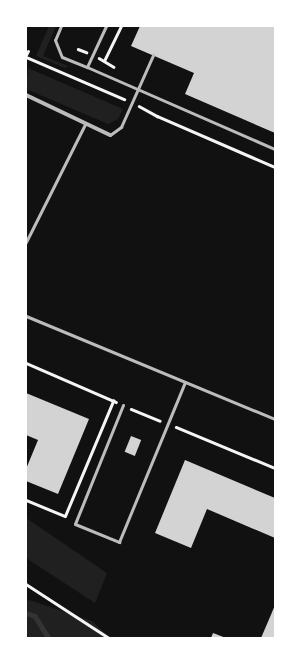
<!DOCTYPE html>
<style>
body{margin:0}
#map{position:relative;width:301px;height:664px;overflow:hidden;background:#111;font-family:"Source Serif 4",serif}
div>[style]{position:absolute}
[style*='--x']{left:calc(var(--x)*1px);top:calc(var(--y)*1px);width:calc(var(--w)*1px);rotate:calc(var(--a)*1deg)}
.green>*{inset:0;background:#202020}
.stream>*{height:4.5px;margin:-2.25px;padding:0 2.25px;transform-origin:2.25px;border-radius:2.25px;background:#333}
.building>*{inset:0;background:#d3d3d3;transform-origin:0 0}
.path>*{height:2.5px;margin:-1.25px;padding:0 1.25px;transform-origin:1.25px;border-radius:1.25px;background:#f5f5f5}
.service>*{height:3px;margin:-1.5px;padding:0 1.5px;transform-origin:1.5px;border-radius:1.5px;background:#bcbcbc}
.minor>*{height:4px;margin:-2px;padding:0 2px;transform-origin:2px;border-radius:2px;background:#bcbcbc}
span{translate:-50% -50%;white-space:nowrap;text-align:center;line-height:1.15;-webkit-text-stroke:4px #fff;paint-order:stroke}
.frame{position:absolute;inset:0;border:27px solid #fff;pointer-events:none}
</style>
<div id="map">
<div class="green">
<i style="clip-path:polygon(49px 26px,56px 26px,43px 56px,68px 66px,65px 68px,36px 56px)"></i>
<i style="clip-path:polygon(28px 68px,123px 109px,118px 119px,108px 124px,26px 89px)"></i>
<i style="clip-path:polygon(26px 518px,107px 573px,95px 603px,26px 558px)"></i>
<i style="clip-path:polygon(26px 599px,92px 621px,110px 638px,26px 638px)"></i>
</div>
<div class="stream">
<i style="--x:26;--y:613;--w:9;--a:18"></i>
<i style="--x:35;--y:616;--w:26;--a:58"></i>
</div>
<div class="building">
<i style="clip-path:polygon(140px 26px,275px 26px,275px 133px,185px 94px,194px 73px,131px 46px)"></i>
<i style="clip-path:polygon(26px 393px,89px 419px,58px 494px,26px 481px,26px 469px,38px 440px,26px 435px)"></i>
<i style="left:131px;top:436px;width:11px;height:17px;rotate:22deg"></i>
<i style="clip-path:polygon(185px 460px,275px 498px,275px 538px,207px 509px,191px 548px,155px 533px)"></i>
<i style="clip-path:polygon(275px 605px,275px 638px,261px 638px,270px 617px)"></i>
<i style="clip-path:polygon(213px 633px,226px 638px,211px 638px)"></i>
</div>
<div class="path">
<i style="--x:78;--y:49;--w:9;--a:21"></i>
<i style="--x:26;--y:55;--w:4;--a:-63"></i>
<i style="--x:26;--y:57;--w:107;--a:23.2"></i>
<i style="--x:99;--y:58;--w:17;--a:31"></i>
<i style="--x:104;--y:61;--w:39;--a:-64"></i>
<i style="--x:139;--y:106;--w:21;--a:29"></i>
<i style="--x:157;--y:116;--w:129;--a:23.4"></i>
<i style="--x:26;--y:363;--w:98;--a:23.4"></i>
<i style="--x:131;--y:409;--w:31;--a:22"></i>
<i style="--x:176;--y:427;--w:107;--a:22.5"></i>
<i style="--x:26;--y:500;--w:42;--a:22.3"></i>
<i style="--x:65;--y:516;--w:125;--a:-67.3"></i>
<i style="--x:26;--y:584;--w:99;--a:33"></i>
</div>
<div class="service">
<i style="--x:61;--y:26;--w:15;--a:113"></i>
<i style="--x:55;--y:40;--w:18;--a:68"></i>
<i style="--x:62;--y:57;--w:27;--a:22"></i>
<i style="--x:106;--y:26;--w:45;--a:114.9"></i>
<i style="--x:87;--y:67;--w:205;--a:23.6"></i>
<i style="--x:110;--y:135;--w:14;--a:-36"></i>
<i style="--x:121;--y:127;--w:79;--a:-66"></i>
<i style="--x:26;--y:242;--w:132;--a:-63.4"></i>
<i style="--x:26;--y:316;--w:269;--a:22.5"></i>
<i style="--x:123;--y:405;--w:128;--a:112"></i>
<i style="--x:75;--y:524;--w:48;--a:22.2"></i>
<i style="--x:119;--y:542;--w:173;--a:-67.6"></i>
</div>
<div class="minor">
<i style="--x:26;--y:95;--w:93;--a:25.5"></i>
</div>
<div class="frame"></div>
</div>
